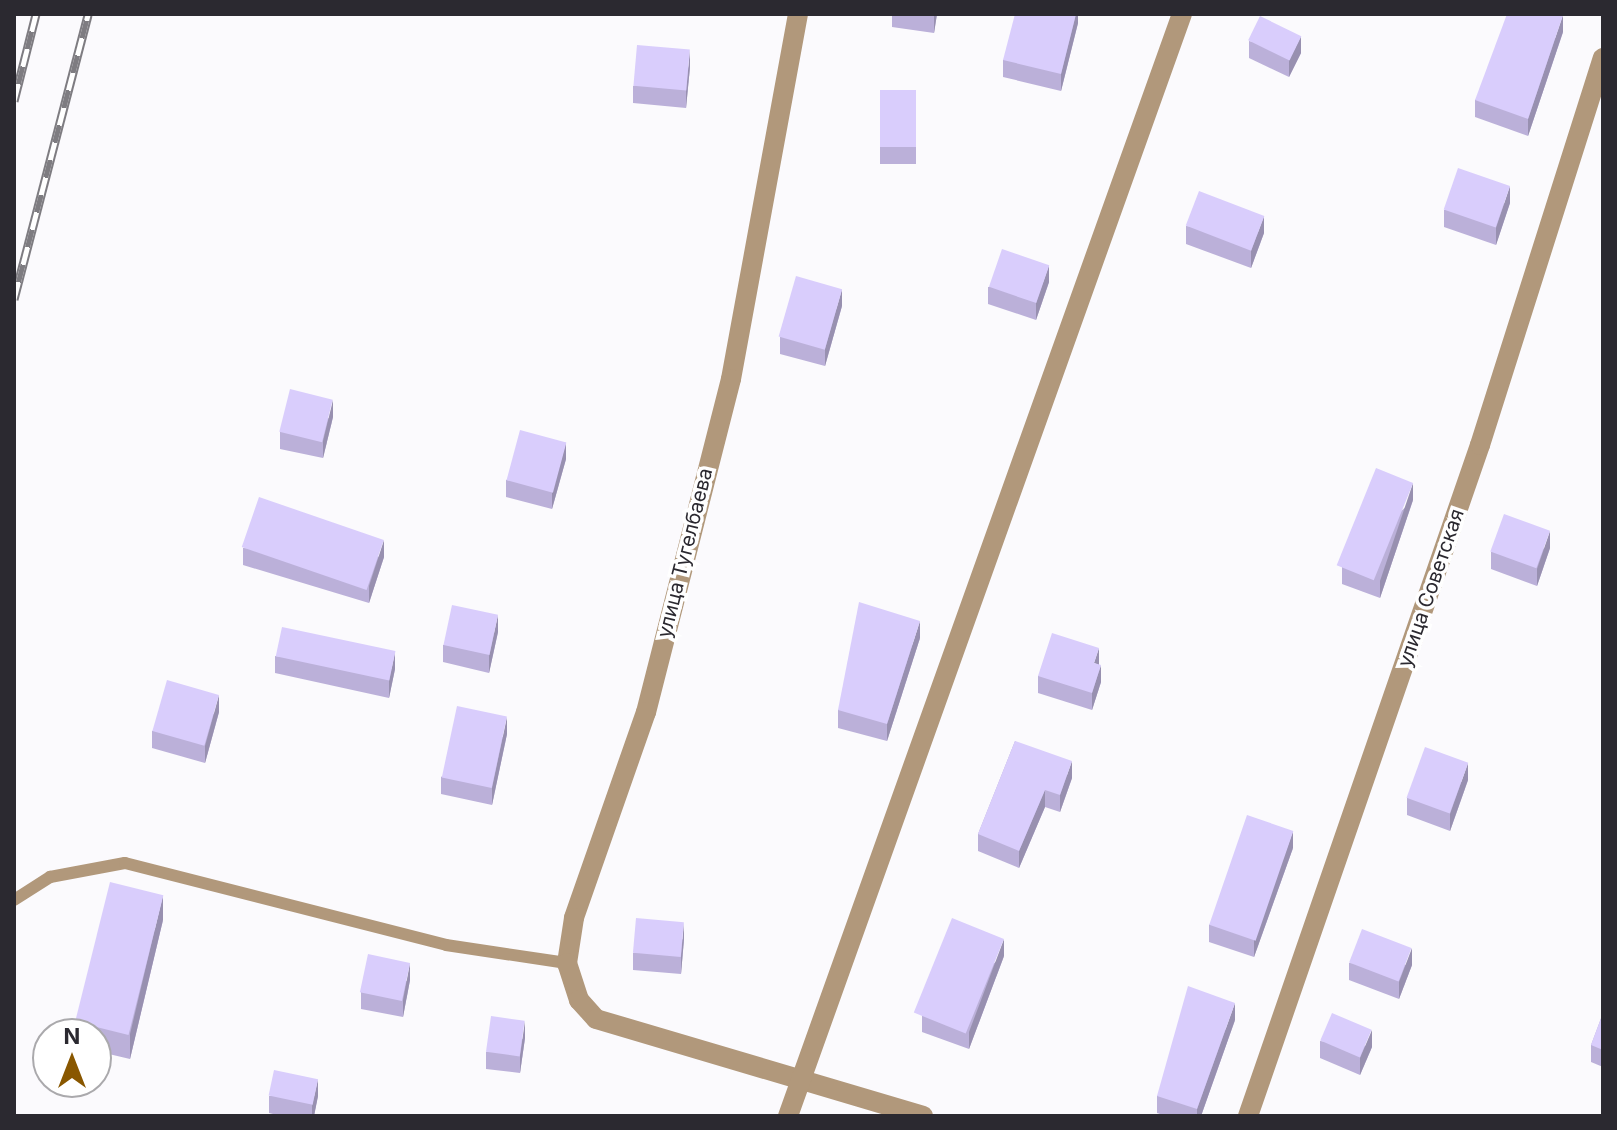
<!DOCTYPE html>
<meta charset="utf-8">
<style>
body{margin:0}
#map{position:relative;width:1617px;height:1130px;overflow:hidden;background:#fbfafd;font-family:Inter,sans-serif}
div>[style]{position:absolute}
[style*='--x']{left:calc(var(--x)*1px);top:calc(var(--y)*1px);width:calc(var(--w)*1px);rotate:calc(var(--a)*1deg)}
.service>*{height:12px;margin:-6px;padding:0 6px;transform-origin:6px;border-radius:6px;background:#b1987b}
.minor>*{height:20px;margin:-10px;padding:0 10px;transform-origin:10px;border-radius:10px;background:#b1987b}
.rail>*{height:9px;margin-top:-4.5px;transform-origin:0;background:repeating-linear-gradient(90deg,#fff 0 18px,#7e7c81 0 36px);box-sizing:border-box;border-block:2px solid #7e7c81}
.wall>*{inset:0;background:#bbb0d9;transform-origin:0 0}
.shaded-wall>*{inset:0;background:#9890b0}
.building>*{inset:0;background:#d9cdfc;transform-origin:0 0}
span{translate:-50% -50%;white-space:nowrap;text-align:center;line-height:1.15;-webkit-text-stroke:7px #fff;paint-order:stroke}
.street-label{font-size:20px;color:#2b2930}
.frame{position:absolute;inset:0;border:16px solid #2b2930;pointer-events:none}
.north{position:absolute;left:32px;top:1018px;width:80px;height:80px;box-sizing:border-box;background:#fff;border:2px solid #aaa9ac;border-radius:50%;rotate:0deg;font-size:22px;font-weight:700;line-height:32px;text-align:center;color:#2b2930}
.north::after{content:'';display:block;margin:auto;width:28px;height:36px;background:#895700;clip-path:polygon(50% 0,100% 100%,50% 72%,0 100%)}
</style>
<div id="map">
<div class="service">
<i style="--x:14;--y:900;--w:43;--a:-32.6"></i>
<i style="--x:50;--y:877;--w:76;--a:-10.6"></i>
<i style="--x:125;--y:863;--w:331;--a:14.3"></i>
<i style="--x:446;--y:945;--w:122;--a:8.5"></i>
</div>
<div class="minor">
<i style="--x:798;--y:14;--w:371;--a:100.4"></i>
<i style="--x:731;--y:379;--w:344;--a:104.3"></i>
<i style="--x:646;--y:712;--w:218;--a:109.3"></i>
<i style="--x:574;--y:918;--w:46;--a:98.8"></i>
<i style="--x:567;--y:963;--w:39;--a:72"></i>
<i style="--x:579;--y:1000;--w:25;--a:48"></i>
<i style="--x:596;--y:1019;--w:341;--a:16.5"></i>
<i style="--x:788;--y:1116;--w:1170;--a:-70.33"></i>
<i style="--x:1248;--y:1116;--w:710;--a:-70.93"></i>
<i style="--x:1480;--y:445;--w:406;--a:-72.4"></i>
</div>
<div class="rail">
<i style="--x:14;--y:101;--w:90;--a:-75.8"></i>
<i style="--x:14;--y:299;--w:294;--a:-75.4"></i>
</div>
<div class="wall">
<i style="clip-path:polygon(892px 14px,937px 14px,934px 33px,892px 27px)"></i>
<i style="clip-path:polygon(1078px 14px,1078px 23px,1061px 91px,1003px 77px,1003px 60px)"></i>
<i style="clip-path:polygon(1563px 32px,1528px 136px,1475px 117px,1475px 100px)"></i>
<i style="clip-path:polygon(1249px 41px,1301px 53px,1289px 77px,1249px 58px)"></i>
<i style="clip-path:polygon(690px 67px,686px 108px,633px 103px,633px 86px)"></i>
<i style="left:880px;top:90px;width:36px;height:74px"></i>
<i style="clip-path:polygon(1510px 203px,1496px 245px,1444px 227px,1444px 210px)"></i>
<i style="clip-path:polygon(1186px 226px,1264px 233px,1251px 268px,1186px 244px)"></i>
<i style="clip-path:polygon(1049px 282px,1036px 320px,988px 304px,988px 287px)"></i>
<i style="clip-path:polygon(842px 306px,825px 366px,780px 354px,780px 337px)"></i>
<i style="clip-path:polygon(333px 417px,323px 458px,280px 449px,280px 432px)"></i>
<i style="clip-path:polygon(566px 459px,552px 509px,506px 497px,506px 480px)"></i>
<i style="clip-path:polygon(1413px 500px,1380px 598px,1342px 584px,1342px 567px)"></i>
<i style="clip-path:polygon(243px 548px,384px 557px,369px 603px,243px 565px)"></i>
<i style="clip-path:polygon(1550px 548px,1537px 586px,1491px 569px,1491px 552px)"></i>
<i style="clip-path:polygon(498px 632px,489px 673px,443px 662px,443px 645px)"></i>
<i style="clip-path:polygon(920px 638px,887px 741px,838px 728px,838px 710px)"></i>
<i style="clip-path:polygon(275px 656px,395px 669px,389px 698px,275px 673px)"></i>
<i style="clip-path:polygon(1099px 664px,1101px 682px,1092px 710px,1038px 693px,1038px 676px)"></i>
<i style="clip-path:polygon(219px 712px,205px 763px,152px 748px,152px 731px)"></i>
<i style="clip-path:polygon(507px 734px,492px 805px,441px 794px,441px 777px)"></i>
<i style="clip-path:polygon(1015px 741px,1072px 778px,1060px 812px,1045px 807px,1019px 868px,978px 851px,978px 834px)"></i>
<i style="clip-path:polygon(1468px 780px,1450px 831px,1407px 815px,1407px 798px)"></i>
<i style="clip-path:polygon(1293px 848px,1254px 957px,1209px 942px,1209px 925px)"></i>
<i style="clip-path:polygon(163px 920px,130px 1059px,96px 1051px,96px 1034px,77px 1034px,77px 1022px)"></i>
<i style="clip-path:polygon(684px 939px,681px 974px,633px 970px,633px 953px)"></i>
<i style="clip-path:polygon(1004px 956px,969px 1049px,922px 1032px,922px 1015px)"></i>
<i style="clip-path:polygon(1349px 963px,1412px 965px,1399px 999px,1349px 980px)"></i>
<i style="clip-path:polygon(410px 980px,403px 1017px,361px 1009px,361px 992px)"></i>
<i style="clip-path:polygon(1603px 1013px,1603px 1067px,1591px 1062px,1591px 1045px)"></i>
<i style="clip-path:polygon(1235px 1020px,1201px 1116px,1166px 1116px,1157px 1113px,1157px 1096px)"></i>
<i style="clip-path:polygon(525px 1038px,520px 1073px,486px 1069px,486px 1052px)"></i>
<i style="clip-path:polygon(1320px 1041px,1372px 1047px,1360px 1075px,1320px 1058px)"></i>
<i style="clip-path:polygon(269px 1096px,318px 1096px,314px 1116px,281px 1116px,269px 1113px)"></i>
</div>
<div class="shaded-wall">
<i style="clip-path:polygon(935px 14px,937px 14px,934px 33px,934px 16px)"></i>
<i style="clip-path:polygon(1076px 14px,1078px 14px,1078px 23px,1061px 91px,1061px 74px)"></i>
<i style="clip-path:polygon(1563px 15px,1563px 32px,1528px 136px,1528px 119px)"></i>
<i style="clip-path:polygon(1301px 36px,1301px 53px,1289px 77px,1289px 60px)"></i>
<i style="clip-path:polygon(690px 50px,690px 67px,686px 108px,686px 91px)"></i>
<i style="clip-path:polygon(1510px 186px,1510px 203px,1496px 245px,1496px 228px)"></i>
<i style="clip-path:polygon(1264px 216px,1264px 233px,1251px 268px,1251px 251px)"></i>
<i style="clip-path:polygon(1049px 265px,1049px 282px,1036px 320px,1036px 303px)"></i>
<i style="clip-path:polygon(842px 289px,842px 306px,825px 366px,825px 349px)"></i>
<i style="clip-path:polygon(333px 400px,333px 417px,323px 458px,323px 441px)"></i>
<i style="clip-path:polygon(566px 442px,566px 459px,552px 509px,552px 492px)"></i>
<i style="clip-path:polygon(1413px 483px,1413px 500px,1380px 598px,1380px 581px)"></i>
<i style="clip-path:polygon(1550px 531px,1550px 548px,1537px 586px,1537px 569px)"></i>
<i style="clip-path:polygon(384px 540px,384px 557px,369px 603px,369px 586px)"></i>
<i style="clip-path:polygon(498px 615px,498px 632px,489px 673px,489px 656px)"></i>
<i style="clip-path:polygon(920px 621px,920px 638px,887px 741px,887px 724px)"></i>
<i style="clip-path:polygon(1099px 648px,1099px 665px,1094px 663px)"></i>
<i style="clip-path:polygon(395px 652px,395px 669px,389px 698px,389px 681px)"></i>
<i style="clip-path:polygon(1101px 665px,1101px 682px,1092px 710px,1092px 693px)"></i>
<i style="clip-path:polygon(219px 695px,219px 712px,205px 763px,205px 746px)"></i>
<i style="clip-path:polygon(507px 717px,507px 734px,492px 805px,492px 788px)"></i>
<i style="clip-path:polygon(1072px 761px,1072px 778px,1060px 812px,1060px 795px)"></i>
<i style="clip-path:polygon(1468px 763px,1468px 780px,1450px 831px,1450px 814px)"></i>
<i style="clip-path:polygon(1045px 790px,1045px 807px,1019px 868px,1019px 851px)"></i>
<i style="clip-path:polygon(1293px 831px,1293px 848px,1254px 957px,1254px 940px)"></i>
<i style="clip-path:polygon(163px 895px,163px 920px,130px 1059px,130px 1034px)"></i>
<i style="clip-path:polygon(684px 922px,684px 939px,681px 974px,681px 957px)"></i>
<i style="clip-path:polygon(1004px 939px,1004px 956px,969px 1049px,969px 1032px)"></i>
<i style="clip-path:polygon(1412px 948px,1412px 965px,1399px 999px,1399px 982px)"></i>
<i style="clip-path:polygon(410px 963px,410px 980px,403px 1017px,403px 1000px)"></i>
<i style="clip-path:polygon(1235px 1003px,1235px 1020px,1201px 1116px,1197px 1116px,1197px 1109px)"></i>
<i style="clip-path:polygon(525px 1021px,525px 1038px,520px 1073px,520px 1056px)"></i>
<i style="clip-path:polygon(1372px 1030px,1372px 1047px,1360px 1075px,1360px 1058px)"></i>
<i style="clip-path:polygon(318px 1079px,318px 1096px,314px 1116px,312px 1116px,312px 1106px)"></i>
</div>
<div class="building">
<i style="clip-path:polygon(1015px 14px,1076px 14px,1061px 74px,1003px 60px)"></i>
<i style="clip-path:polygon(1507px 14px,1563px 15px,1528px 119px,1475px 100px)"></i>
<i style="left:1260px;top:16px;width:46px;height:27px;rotate:26deg"></i>
<i style="left:637px;top:45px;width:53px;height:41px;rotate:5deg"></i>
<i style="left:880px;top:90px;width:36px;height:57px"></i>
<i style="left:1458px;top:168px;width:55px;height:44px;rotate:19deg"></i>
<i style="left:1199px;top:191px;width:70px;height:37px;rotate:21deg"></i>
<i style="left:1002px;top:249px;width:50px;height:40px;rotate:19deg"></i>
<i style="left:796px;top:276px;width:48px;height:63px;rotate:16deg"></i>
<i style="left:290px;top:389px;width:44px;height:44px;rotate:14deg"></i>
<i style="left:520px;top:430px;width:48px;height:52px;rotate:15deg"></i>
<i style="left:1376px;top:468px;width:40px;height:105px;rotate:22deg"></i>
<i style="left:259px;top:497px;width:132px;height:53px;rotate:19deg"></i>
<i style="left:1504px;top:514px;width:49px;height:40px;rotate:20deg"></i>
<i style="clip-path:polygon(859px 602px,920px 621px,887px 724px,838px 710px)"></i>
<i style="left:452px;top:605px;width:47px;height:41px;rotate:12deg"></i>
<i style="left:282px;top:627px;width:116px;height:30px;rotate:12deg"></i>
<i style="clip-path:polygon(1052px 633px,1099px 648px,1094px 663px,1101px 665px,1092px 693px,1038px 676px)"></i>
<i style="left:167px;top:680px;width:54px;height:53px;rotate:16deg"></i>
<i style="left:457px;top:706px;width:51px;height:73px;rotate:12deg"></i>
<i style="clip-path:polygon(1015px 741px,1072px 761px,1060px 795px,1045px 790px,1019px 851px,978px 834px)"></i>
<i style="left:1425px;top:747px;width:46px;height:54px;rotate:20deg"></i>
<i style="left:1247px;top:815px;width:49px;height:116px;rotate:19deg"></i>
<i style="left:110px;top:882px;width:55px;height:144px;rotate:14deg"></i>
<i style="left:636px;top:918px;width:48px;height:35px;rotate:5deg"></i>
<i style="left:952px;top:918px;width:56px;height:102px;rotate:22deg"></i>
<i style="left:1362px;top:929px;width:53px;height:36px;rotate:21deg"></i>
<i style="left:368px;top:954px;width:43px;height:39px;rotate:12deg"></i>
<i style="clip-path:polygon(1188px 986px,1235px 1003px,1197px 1109px,1157px 1096px)"></i>
<i style="left:1332px;top:1013px;width:43px;height:30px;rotate:23deg"></i>
<i style="clip-path:polygon(1603px 1013px,1603px 1050px,1591px 1045px)"></i>
<i style="left:491px;top:1016px;width:34px;height:36px;rotate:8deg"></i>
<i style="left:274px;top:1070px;width:45px;height:26px;rotate:12deg"></i>
</div>
<div class="street-label">
<span style="left:685px;top:553px;rotate:-76deg">улица Тугелбаева</span>
<span style="left:1431px;top:588px;rotate:-71deg">улица Советская</span>
</div>
<div class="frame"></div>
<div class="north">N</div>
</div>
